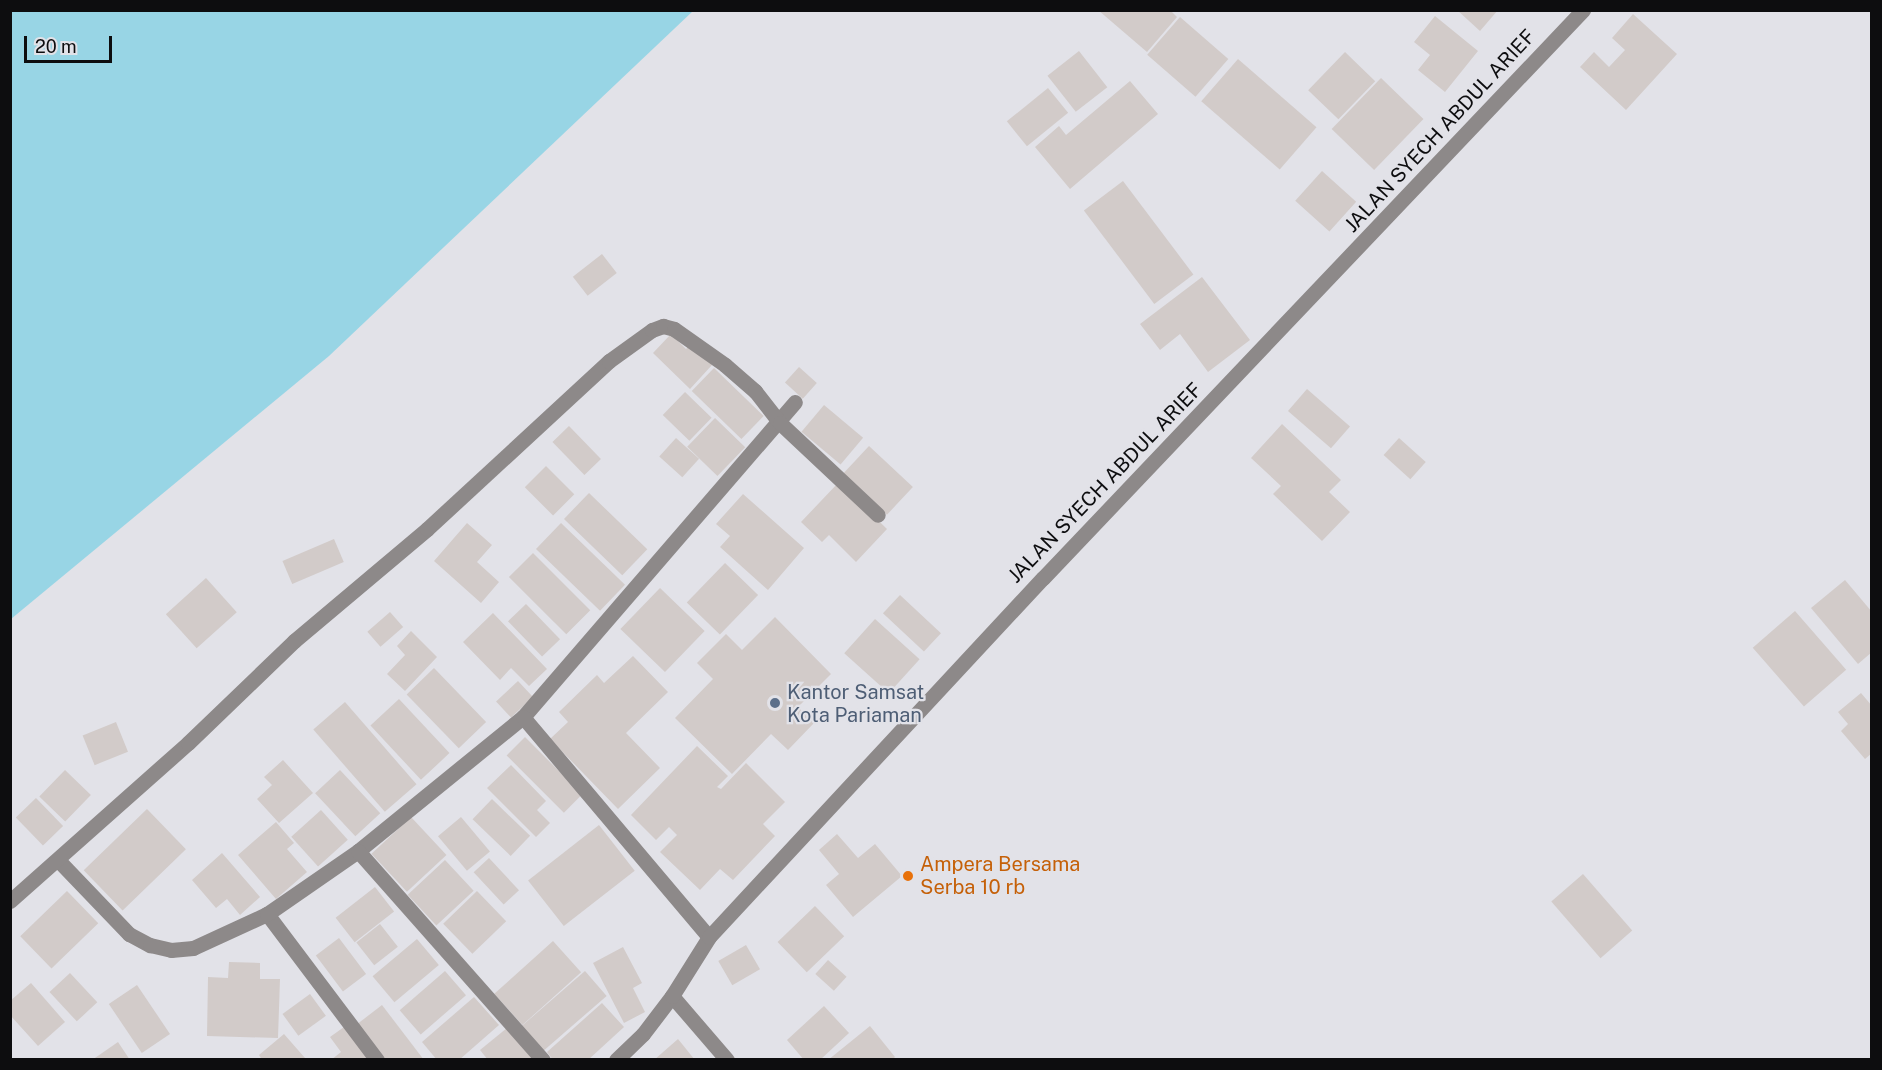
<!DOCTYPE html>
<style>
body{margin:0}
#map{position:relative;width:1882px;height:1070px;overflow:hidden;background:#e2e2e8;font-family:"Public Sans",sans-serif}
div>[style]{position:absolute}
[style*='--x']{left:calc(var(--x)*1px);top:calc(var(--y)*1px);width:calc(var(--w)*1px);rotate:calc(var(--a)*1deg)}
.water>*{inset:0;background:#98d5e5}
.building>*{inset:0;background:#d2cbc9;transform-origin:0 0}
.minor>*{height:15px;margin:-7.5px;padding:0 7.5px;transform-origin:7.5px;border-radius:7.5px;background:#8d8989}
.dots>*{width:16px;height:16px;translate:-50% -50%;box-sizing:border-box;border:3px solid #e2e2e8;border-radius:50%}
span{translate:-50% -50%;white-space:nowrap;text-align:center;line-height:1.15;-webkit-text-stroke:4.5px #e2e2e8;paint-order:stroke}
.street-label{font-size:20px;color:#0d0d0f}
.service-label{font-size:20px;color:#4e5e75}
.left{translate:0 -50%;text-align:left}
.food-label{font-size:20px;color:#c56008}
.frame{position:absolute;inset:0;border:12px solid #0d0d0f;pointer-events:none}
.scale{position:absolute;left:24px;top:36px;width:88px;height:27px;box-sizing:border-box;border:3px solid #0d0d0f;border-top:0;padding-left:8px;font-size:18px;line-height:21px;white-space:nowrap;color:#0d0d0f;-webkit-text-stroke:4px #e2e2e8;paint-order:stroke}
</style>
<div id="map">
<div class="water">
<i style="clip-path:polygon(11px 10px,693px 10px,693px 11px,329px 356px,11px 619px)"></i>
</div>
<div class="building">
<i style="clip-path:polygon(1098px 10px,1170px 10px,1177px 17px,1147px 52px)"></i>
<i style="clip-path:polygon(1457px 10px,1498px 10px,1480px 31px)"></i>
<i style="clip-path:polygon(1633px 14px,1677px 54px,1626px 110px,1580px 67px,1594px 52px,1609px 67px,1625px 50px,1612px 38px)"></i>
<i style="clip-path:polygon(1435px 16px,1478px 51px,1445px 92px,1418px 70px,1430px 55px,1414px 42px)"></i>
<i style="left:1180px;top:17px;width:64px;height:50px;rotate:41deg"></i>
<i style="left:1079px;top:51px;width:46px;height:40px;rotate:52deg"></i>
<i style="left:1345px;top:52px;width:42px;height:53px;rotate:44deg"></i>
<i style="left:1238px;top:59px;width:104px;height:56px;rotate:41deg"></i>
<i style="left:1381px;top:78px;width:59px;height:71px;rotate:44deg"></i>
<i style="clip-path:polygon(1130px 81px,1158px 114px,1070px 189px,1035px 147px,1059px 126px,1066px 135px)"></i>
<i style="left:1048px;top:88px;width:32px;height:53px;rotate:51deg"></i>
<i style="left:1322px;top:171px;width:46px;height:40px;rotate:42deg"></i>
<i style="left:1123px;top:181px;width:117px;height:49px;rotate:53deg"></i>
<i style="left:602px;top:254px;width:24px;height:37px;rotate:52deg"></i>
<i style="clip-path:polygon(1202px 277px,1250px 340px,1208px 372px,1180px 334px,1160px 350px,1140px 324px)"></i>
<i style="clip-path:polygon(671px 334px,686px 349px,691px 344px,712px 365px,690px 389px,653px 353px)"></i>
<i style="left:799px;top:367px;width:24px;height:21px;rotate:42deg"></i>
<i style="left:714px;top:368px;width:69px;height:32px;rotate:44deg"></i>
<i style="left:1307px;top:389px;width:57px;height:29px;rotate:41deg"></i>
<i style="left:685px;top:392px;width:37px;height:32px;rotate:44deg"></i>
<i style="left:824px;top:405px;width:51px;height:35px;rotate:40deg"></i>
<i style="left:715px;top:418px;width:42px;height:40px;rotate:44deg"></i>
<i style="clip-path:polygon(1282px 424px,1341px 480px,1329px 492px,1350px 512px,1322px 541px,1273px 494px,1281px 486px,1251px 458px)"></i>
<i style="left:569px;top:426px;width:46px;height:23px;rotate:46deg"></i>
<i style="left:676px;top:438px;width:31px;height:25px;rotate:42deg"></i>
<i style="left:1399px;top:438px;width:36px;height:23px;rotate:42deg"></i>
<i style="left:869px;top:446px;width:60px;height:38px;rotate:43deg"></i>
<i style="left:546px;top:466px;width:40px;height:30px;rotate:45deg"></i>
<i style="clip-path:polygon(839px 482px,887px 529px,856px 562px,829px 535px,822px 542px,801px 522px)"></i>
<i style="left:589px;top:493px;width:81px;height:36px;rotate:44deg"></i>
<i style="clip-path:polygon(743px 494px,804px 548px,768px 590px,720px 547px,730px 536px,716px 524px)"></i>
<i style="clip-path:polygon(467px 523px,492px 545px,477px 562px,499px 582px,481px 603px,434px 561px)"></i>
<i style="left:561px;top:523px;width:89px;height:36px;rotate:44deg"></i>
<i style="left:334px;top:539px;width:25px;height:56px;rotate:67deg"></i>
<i style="left:533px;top:553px;width:81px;height:34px;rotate:45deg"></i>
<i style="left:725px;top:563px;width:46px;height:55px;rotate:44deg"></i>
<i style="left:206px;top:578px;width:46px;height:54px;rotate:48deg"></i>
<i style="clip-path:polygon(1845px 580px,1872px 612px,1872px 652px,1858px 664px,1811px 608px)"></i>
<i style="left:660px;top:588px;width:62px;height:57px;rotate:44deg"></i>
<i style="left:900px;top:595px;width:56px;height:25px;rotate:43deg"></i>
<i style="left:526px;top:604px;width:49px;height:25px;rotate:46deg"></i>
<i style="left:1795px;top:611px;width:78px;height:56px;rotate:49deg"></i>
<i style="left:390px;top:612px;width:20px;height:30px;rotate:49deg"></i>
<i style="clip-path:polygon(493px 613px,547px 669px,529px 686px,511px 668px,500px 680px,463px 642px)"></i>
<i style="clip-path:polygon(775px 617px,831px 674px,798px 707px,814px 723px,788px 750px,771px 734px,732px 774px,675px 718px,713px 679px,697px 663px,726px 634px,742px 650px)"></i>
<i style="left:875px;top:619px;width:60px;height:46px;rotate:42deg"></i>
<i style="clip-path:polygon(411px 631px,437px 657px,405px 691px,387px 674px,405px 655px,397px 646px)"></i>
<i style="clip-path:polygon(633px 656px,668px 692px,626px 733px,660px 768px,618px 809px,550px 739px,568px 722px,559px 712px,597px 675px,604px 683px)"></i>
<i style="left:434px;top:668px;width:75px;height:38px;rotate:46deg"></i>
<i style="left:518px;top:681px;width:22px;height:30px;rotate:47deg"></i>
<i style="clip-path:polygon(1861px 693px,1872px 706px,1872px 753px,1865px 759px,1841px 731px,1848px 724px,1838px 712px)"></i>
<i style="left:399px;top:699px;width:74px;height:39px;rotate:47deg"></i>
<i style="left:345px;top:702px;width:109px;height:42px;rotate:49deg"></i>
<i style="left:116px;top:722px;width:32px;height:36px;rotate:68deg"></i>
<i style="left:525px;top:737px;width:81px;height:26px;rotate:45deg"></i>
<i style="clip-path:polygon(697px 746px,728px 776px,717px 787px,721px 789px,746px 763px,785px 802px,763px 824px,775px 836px,733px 880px,720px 869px,700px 890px,660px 852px,677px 835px,669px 827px,656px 840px,631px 815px)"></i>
<i style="clip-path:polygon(283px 760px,313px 793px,279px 823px,257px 799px,272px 785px,264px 777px)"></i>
<i style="clip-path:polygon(511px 765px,546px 801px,537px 810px,550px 823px,536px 837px,487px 788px)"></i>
<i style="left:65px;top:770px;width:36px;height:37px;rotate:44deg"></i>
<i style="left:340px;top:770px;width:59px;height:34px;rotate:47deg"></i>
<i style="left:36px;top:798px;width:39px;height:28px;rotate:46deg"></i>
<i style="left:492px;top:799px;width:53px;height:28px;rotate:44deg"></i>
<i style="left:147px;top:809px;width:56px;height:88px;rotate:46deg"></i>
<i style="left:321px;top:810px;width:40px;height:40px;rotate:48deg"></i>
<i style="left:411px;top:817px;width:52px;height:54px;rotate:47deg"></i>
<i style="left:461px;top:817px;width:45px;height:30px;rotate:50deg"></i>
<i style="clip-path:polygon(276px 822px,294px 843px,287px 849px,307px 872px,276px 899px,238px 855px)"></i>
<i style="left:599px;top:825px;width:58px;height:90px;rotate:52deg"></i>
<i style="clip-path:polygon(837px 834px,858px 858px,875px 844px,902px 876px,853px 917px,826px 885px,839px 874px,819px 850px)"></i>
<i style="clip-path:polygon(222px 853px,260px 897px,240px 915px,227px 899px,216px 908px,192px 880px)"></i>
<i style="left:489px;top:858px;width:44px;height:21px;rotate:47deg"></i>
<i style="left:445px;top:860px;width:42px;height:51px;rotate:47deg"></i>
<i style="left:1583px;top:874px;width:75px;height:42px;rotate:49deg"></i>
<i style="left:375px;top:887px;width:31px;height:50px;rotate:52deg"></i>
<i style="left:67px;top:891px;width:45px;height:65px;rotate:46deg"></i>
<i style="left:477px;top:891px;width:42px;height:47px;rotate:46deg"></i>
<i style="left:815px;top:906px;width:42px;height:52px;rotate:46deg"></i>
<i style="left:380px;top:924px;width:29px;height:30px;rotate:52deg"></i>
<i style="left:339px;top:938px;width:45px;height:29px;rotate:53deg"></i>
<i style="left:417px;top:939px;width:34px;height:58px;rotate:50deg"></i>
<i style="left:553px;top:941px;width:42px;height:79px;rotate:48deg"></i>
<i style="left:746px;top:945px;width:28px;height:32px;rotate:60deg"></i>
<i style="clip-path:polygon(623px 947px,642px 983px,633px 988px,645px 1012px,624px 1023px,593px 963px)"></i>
<i style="left:828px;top:960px;width:25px;height:19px;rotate:42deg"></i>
<i style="clip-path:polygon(229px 962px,260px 963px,260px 979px,280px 979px,278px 1038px,207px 1036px,208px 977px,228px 978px)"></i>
<i style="left:445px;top:971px;width:32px;height:60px;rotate:49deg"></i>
<i style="left:585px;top:971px;width:33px;height:84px;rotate:49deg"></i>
<i style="left:70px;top:973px;width:40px;height:28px;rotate:47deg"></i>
<i style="clip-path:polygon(31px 983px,65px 1022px,38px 1046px,10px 1015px,10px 1001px)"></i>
<i style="left:137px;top:985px;width:59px;height:34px;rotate:56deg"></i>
<i style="left:310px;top:994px;width:27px;height:34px;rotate:54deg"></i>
<i style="clip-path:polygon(474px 997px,499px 1025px,459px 1060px,437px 1060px,422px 1042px)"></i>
<i style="clip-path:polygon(602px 1003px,624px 1027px,588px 1060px,553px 1060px,547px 1052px)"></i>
<i style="clip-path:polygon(382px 1005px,424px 1060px,383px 1060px,356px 1025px)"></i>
<i style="clip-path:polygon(824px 1006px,849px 1033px,820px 1060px,804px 1060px,787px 1040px)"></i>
<i style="clip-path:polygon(870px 1026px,895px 1057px,892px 1060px,828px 1060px)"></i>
<i style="clip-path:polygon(344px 1027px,369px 1060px,331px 1060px,341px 1052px,330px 1037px)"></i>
<i style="clip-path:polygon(507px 1028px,533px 1060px,488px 1060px,480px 1050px)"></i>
<i style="clip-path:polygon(284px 1034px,305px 1058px,262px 1060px,259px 1055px)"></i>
<i style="clip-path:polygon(678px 1039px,695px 1060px,654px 1060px)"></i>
<i style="clip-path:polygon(118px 1042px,130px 1060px,92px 1060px)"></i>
</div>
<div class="minor">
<i style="--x:523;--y:717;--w:416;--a:-49.2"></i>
<i style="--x:358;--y:851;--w:213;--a:-39.1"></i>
<i style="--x:523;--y:717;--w:288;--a:49.8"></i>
<i style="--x:58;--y:860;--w:103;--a:46.2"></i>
<i style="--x:129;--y:934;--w:24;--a:28"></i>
<i style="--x:150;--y:945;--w:22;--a:13"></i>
<i style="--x:171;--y:950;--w:22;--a:-5"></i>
<i style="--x:193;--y:948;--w:81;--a:-24.7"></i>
<i style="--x:10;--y:901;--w:238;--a:-41.6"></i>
<i style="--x:188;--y:743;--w:147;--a:-43.9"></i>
<i style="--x:294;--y:641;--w:174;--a:-40.1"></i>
<i style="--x:427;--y:529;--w:248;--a:-42.7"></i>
<i style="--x:609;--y:361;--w:53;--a:-35.8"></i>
<i style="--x:652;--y:330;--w:12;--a:-20"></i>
<i style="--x:663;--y:326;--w:11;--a:15"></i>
<i style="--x:674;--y:329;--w:62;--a:35.2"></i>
<i style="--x:725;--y:365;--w:40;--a:41"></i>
<i style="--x:755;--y:391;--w:41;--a:52"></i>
<i style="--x:780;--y:423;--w:134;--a:43.2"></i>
<i style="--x:672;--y:996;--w:84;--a:49.3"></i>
<i style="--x:377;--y:1060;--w:183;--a:-127"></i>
<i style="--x:267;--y:914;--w:111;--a:-34.7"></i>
<i style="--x:358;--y:851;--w:279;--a:48.5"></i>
<i style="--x:616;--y:1060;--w:37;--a:-44"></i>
<i style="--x:643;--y:1034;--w:48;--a:-52.7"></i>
<i style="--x:672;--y:996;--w:70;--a:-57.9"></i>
<i style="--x:709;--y:937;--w:490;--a:-47.1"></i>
<i style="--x:1043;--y:578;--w:784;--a:-46.45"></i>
</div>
<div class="dots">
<i style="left:775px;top:703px;background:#5c6f8a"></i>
<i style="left:908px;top:876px;background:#e8710a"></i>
</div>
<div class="street-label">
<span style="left:1440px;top:131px;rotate:-47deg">JALAN SYECH ABDUL ARIEF</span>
<span style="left:1105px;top:483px;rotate:-46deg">JALAN SYECH ABDUL ARIEF</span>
</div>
<div class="service-label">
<span class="left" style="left:787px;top:704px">Kantor Samsat<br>Kota Pariaman</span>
</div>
<div class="food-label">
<span class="left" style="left:920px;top:876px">Ampera Bersama<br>Serba 10 rb</span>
</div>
<div class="frame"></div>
<div class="scale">20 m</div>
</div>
